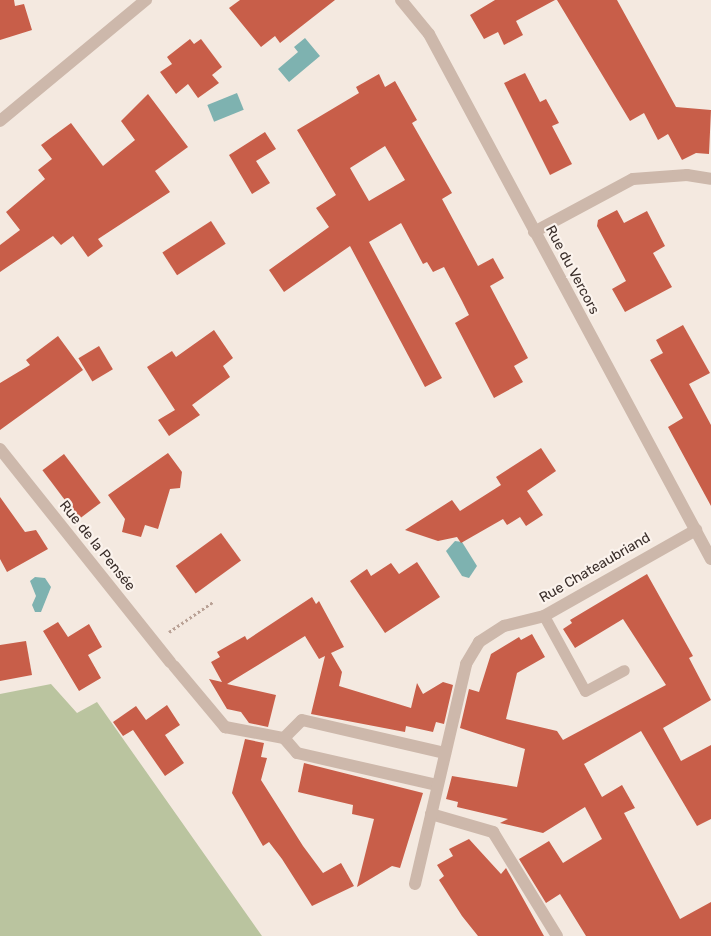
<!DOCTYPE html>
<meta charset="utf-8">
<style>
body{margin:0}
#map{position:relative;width:711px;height:936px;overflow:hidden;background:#f4e9e0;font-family:Rubik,sans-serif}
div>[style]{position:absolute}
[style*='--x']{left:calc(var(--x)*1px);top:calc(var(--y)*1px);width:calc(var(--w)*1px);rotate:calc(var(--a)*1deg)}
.green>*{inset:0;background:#bac49f}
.water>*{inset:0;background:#7eb2b0;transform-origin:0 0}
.building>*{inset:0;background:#c85e49;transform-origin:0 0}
.path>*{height:3px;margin-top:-1.5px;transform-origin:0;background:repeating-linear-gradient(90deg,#b9a195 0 2.5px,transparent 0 5px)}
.lane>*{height:11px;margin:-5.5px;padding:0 5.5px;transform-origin:5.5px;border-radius:5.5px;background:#cdb8ab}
.street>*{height:12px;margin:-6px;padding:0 6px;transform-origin:6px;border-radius:6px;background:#cdb8ab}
span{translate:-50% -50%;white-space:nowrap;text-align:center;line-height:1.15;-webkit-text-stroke:4.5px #fbf3ed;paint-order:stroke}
.street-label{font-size:14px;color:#3a2e2a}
</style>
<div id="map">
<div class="green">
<i style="clip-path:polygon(51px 684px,77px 713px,97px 702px,262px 936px,0 936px,0 694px)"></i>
</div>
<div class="water">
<i style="clip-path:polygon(305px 38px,320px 56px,289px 82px,278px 69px,298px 52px,294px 47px)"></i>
<i style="left:237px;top:93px;width:18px;height:32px;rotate:68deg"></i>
<i style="clip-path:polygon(455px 541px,462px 542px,477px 566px,469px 578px,462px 576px,446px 551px)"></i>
<i style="clip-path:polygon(35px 577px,45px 578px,51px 587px,41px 612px,35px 612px,32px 605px,36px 596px,30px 581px)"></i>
</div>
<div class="building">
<i style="clip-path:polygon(0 0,14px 0,15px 6px,24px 4px,32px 30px,0 40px)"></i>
<i style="clip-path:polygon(240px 0,335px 0,280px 43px,275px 36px,261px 47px,229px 8px)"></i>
<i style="clip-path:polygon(495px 0,555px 0,516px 21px,523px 35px,504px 45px,498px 32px,484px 39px,470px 15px)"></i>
<i style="clip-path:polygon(557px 0,617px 0,676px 107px,711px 110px,709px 154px,696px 153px,682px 160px,668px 134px,658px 140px,644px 113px,630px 121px)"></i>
<i style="clip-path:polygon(190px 39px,194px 44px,201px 39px,222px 67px,212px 75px,219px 83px,198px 98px,188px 84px,176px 94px,160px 72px,172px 64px,167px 57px)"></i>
<i style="clip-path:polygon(525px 73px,540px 102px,546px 99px,559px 123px,552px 126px,572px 164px,550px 175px,504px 83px)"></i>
<i style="clip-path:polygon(evenodd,379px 74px,385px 87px,395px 81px,417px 120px,412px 123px,452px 193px,442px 199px,478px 266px,493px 258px,504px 278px,490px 286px,528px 358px,514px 366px,523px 382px,494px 398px,455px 323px,469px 315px,462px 301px,444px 267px,433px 272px,427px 262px,423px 264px,401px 223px,369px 242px,442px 378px,425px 387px,350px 246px,284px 292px,269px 270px,329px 227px,316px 208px,336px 195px,297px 130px,359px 93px,356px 87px,379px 74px,385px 146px,405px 180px,369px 201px,350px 168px,385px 146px)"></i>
<i style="clip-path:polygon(148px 94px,188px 147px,155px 171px,170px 192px,98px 239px,103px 246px,88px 257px,73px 236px,61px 245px,53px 236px,0 272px,0 245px,20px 230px,6px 212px,45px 179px,38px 170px,52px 159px,41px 145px,71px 123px,103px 166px,135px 140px,121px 121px)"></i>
<i style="clip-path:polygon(265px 132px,276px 149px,256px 161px,270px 183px,252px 194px,229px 155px)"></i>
<i style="clip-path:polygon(617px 210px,624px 223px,647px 211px,665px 246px,653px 253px,672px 287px,625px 312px,612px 289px,626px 281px,597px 226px,598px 220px)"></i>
<i style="left:211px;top:221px;width:27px;height:58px;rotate:57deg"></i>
<i style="clip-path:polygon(683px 325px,710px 373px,689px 384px,711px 425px,711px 506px,668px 427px,683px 418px,650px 360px,663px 353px,656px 340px)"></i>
<i style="clip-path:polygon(214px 330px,233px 358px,223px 366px,230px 377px,192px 405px,200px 415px,169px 436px,158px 420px,175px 410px,147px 367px,172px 351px,176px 357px)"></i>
<i style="clip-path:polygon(58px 336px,83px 370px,0 430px,0 383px,30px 365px,26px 360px)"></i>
<i style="left:99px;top:346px;width:27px;height:24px;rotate:59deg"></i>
<i style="clip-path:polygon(541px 448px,556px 471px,527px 491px,543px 515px,526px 526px,520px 517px,507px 525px,503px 519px,461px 543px,457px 537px,438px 541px,405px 530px,452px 500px,460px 511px,501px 485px,496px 477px)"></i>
<i style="clip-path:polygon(168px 453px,182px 472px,180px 488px,170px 489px,158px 529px,145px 525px,141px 537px,122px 532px,125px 519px,108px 495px)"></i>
<i style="left:64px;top:454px;width:61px;height:27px;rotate:53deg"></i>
<i style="clip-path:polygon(0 497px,25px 532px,36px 530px,48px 549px,7px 572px,0 559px)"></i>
<i style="left:221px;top:533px;width:34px;height:56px;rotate:54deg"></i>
<i style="clip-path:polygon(417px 562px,440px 597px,385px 633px,350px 581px,367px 569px,371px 576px,391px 563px,399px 574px)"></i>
<i style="clip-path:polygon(647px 574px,693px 656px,689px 658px,711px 700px,663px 728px,681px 761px,711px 745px,711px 819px,697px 826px,641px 731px,584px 764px,602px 797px,622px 785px,635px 808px,624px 813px,680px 919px,711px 902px,711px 936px,586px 936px,560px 894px,546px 903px,519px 859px,549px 841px,563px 863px,602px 839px,585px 807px,543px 833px,500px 823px,508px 819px,457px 807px,458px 802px,446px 799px,452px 776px,517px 787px,525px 749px,460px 728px,469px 689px,479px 692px,491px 654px,519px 637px,521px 640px,532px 634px,545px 657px,517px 673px,506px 719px,557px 731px,563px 740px,666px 685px,623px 619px,575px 648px,563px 629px,572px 623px,570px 620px)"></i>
<i style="clip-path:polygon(312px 597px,316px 604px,319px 601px,344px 647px,331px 653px,342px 672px,339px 686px,411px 708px,417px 683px,423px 694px,443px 682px,453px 685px,444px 724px,436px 722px,433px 732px,406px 726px,405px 732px,311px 714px,325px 656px,319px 659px,305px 636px,227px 684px,276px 695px,268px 727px,249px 723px,241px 712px,227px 709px,209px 679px,222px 682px,211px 662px,220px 657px,217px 652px,245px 636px,247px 640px)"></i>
<i style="clip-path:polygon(58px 622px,68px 637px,89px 624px,102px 647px,88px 655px,101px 678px,79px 691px,43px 631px)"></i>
<i style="clip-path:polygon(26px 641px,32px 675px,0 681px,0 645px)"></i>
<i style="clip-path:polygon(167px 705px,180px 725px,165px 735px,184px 763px,165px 776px,133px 730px,123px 736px,113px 722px,136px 706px,146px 720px)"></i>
<i style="clip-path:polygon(245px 739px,264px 743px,261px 757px,267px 758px,261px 780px,303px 846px,323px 873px,341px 863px,354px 886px,312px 906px,282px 859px,269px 842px,263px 846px,232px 793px)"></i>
<i style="clip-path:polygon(304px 763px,423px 793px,400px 868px,392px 866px,357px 887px,374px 819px,352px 814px,353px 805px,298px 792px)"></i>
<i style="clip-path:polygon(469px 839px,501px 874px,506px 868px,544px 936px,478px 936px,462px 916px,439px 880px,444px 876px,437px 865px,453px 856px,449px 849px)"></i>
</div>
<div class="path">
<i style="--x:169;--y:632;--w:53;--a:-34.3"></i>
</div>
<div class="lane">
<i style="--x:544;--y:616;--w:85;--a:61.3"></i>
<i style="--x:585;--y:691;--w:44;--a:-28.3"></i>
</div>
<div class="street">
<i style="--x:401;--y:0;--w:44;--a:50.5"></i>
<i style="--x:429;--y:34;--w:596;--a:61.76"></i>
<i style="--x:0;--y:121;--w:190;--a:-39.7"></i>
<i style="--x:534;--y:232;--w:112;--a:-28.2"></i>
<i style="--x:633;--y:179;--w:54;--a:-4.2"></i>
<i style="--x:687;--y:175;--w:24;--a:9"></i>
<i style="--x:0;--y:449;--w:273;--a:51.4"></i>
<i style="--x:174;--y:666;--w:80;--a:50.1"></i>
<i style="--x:225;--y:727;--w:60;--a:10.6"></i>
<i style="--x:284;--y:738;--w:20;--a:49"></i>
<i style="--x:297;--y:753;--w:144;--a:12.9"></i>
<i style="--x:284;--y:738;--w:25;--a:-45"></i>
<i style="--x:302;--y:720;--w:147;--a:13"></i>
<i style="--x:431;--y:814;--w:65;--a:16.2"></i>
<i style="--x:493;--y:832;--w:122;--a:58.4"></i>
<i style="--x:415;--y:884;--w:226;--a:-76.9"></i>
<i style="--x:466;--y:664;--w:26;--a:-59"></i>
<i style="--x:479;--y:642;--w:30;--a:-33"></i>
<i style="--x:504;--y:626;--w:41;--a:-14"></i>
<i style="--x:544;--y:616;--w:175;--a:-29.5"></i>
</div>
<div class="street-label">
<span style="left:572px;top:270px;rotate:62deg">Rue du Vercors</span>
<span style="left:97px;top:546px;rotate:51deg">Rue de la Pensée</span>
<span style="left:595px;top:568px;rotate:-30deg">Rue Chateaubriand</span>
</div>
</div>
